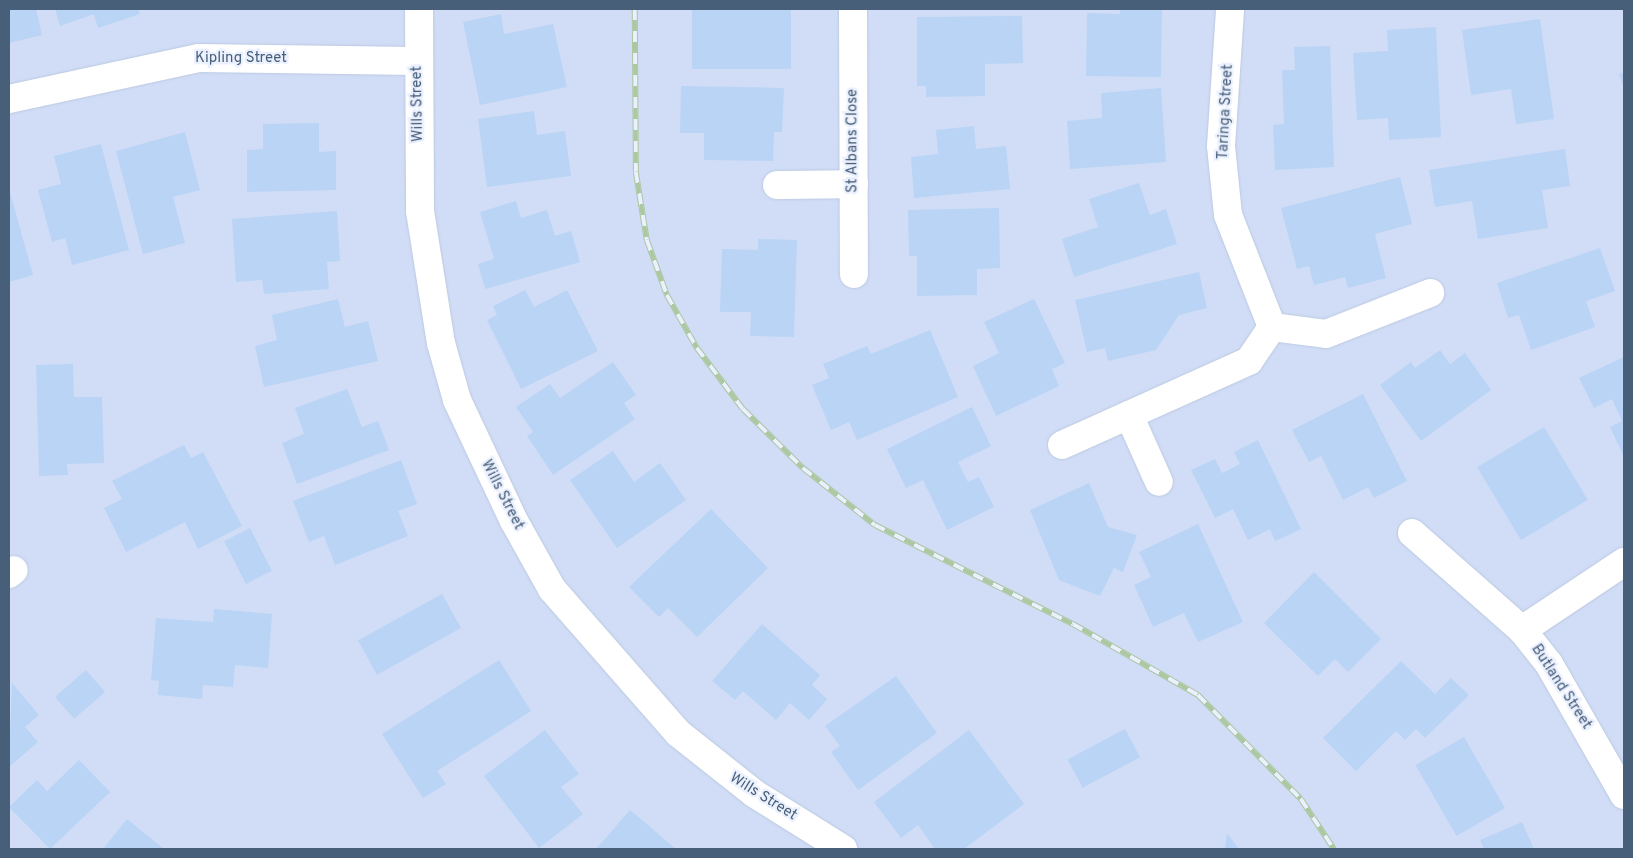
<!DOCTYPE html>
<style>
body{margin:0}
#map{position:relative;width:1633px;height:858px;overflow:hidden;background:#e3eafe;font-family:Overpass,sans-serif}
div>[style]{position:absolute}
[style*='--x']{left:calc(var(--x)*1px);top:calc(var(--y)*1px);width:calc(var(--w)*1px);rotate:calc(var(--a)*1deg)}
.residential>*{inset:0;background:#d1ddf6;transform-origin:0 0}
.building>*{inset:0;background:#b9d4f5;transform-origin:0 0}
.roads{filter:drop-shadow(0 0 1px #bbc9e1) drop-shadow(0 0 1px #bbc9e1)}
.minor>*{height:28px;margin:-14px;padding:0 14px;transform-origin:14px;border-radius:14px;background:#fff}
.rail>*{height:5.5px;margin-top:-2.75px;transform-origin:0;background:repeating-linear-gradient(90deg,#ebf0ff 0 11px,#adc8a1 0 22px);box-sizing:border-box;border-block:1px solid #adc8a1}
span{translate:-50% -50%;white-space:nowrap;text-align:center;line-height:1.15;-webkit-text-stroke:4.5px #ebf0ff;paint-order:stroke}
.street-label{font-size:15px;color:#475f78}
.frame{position:absolute;inset:0;border:10px solid #475f78;pointer-events:none}
</style>
<div id="map">
<div class="residential">
<i style="left:9px;top:9px;width:1615px;height:840px"></i>
</div>
<div class="building">
<i style="clip-path:polygon(9px 9px,36px 9px,42px 35px,9px 43px)"></i>
<i style="clip-path:polygon(55px 9px,138px 9px,140px 14px,98px 28px,94px 14px,60px 26px)"></i>
<i style="left:692px;top:9px;width:99px;height:60px"></i>
<i style="clip-path:polygon(1120px 9px,1162px 9px,1161px 77px,1086px 76px,1087px 13px,1120px 14px)"></i>
<i style="clip-path:polygon(501px 14px,504px 34px,553px 24px,567px 87px,480px 105px,463px 22px)"></i>
<i style="clip-path:polygon(1022px 16px,1023px 63px,985px 64px,985px 96px,926px 97px,926px 86px,917px 86px,917px 17px)"></i>
<i style="clip-path:polygon(1540px 19px,1554px 119px,1516px 124px,1511px 89px,1471px 95px,1462px 30px)"></i>
<i style="clip-path:polygon(1436px 27px,1441px 137px,1389px 140px,1388px 118px,1357px 120px,1353px 53px,1388px 51px,1387px 30px)"></i>
<i style="clip-path:polygon(1330px 46px,1334px 167px,1275px 170px,1273px 125px,1284px 124px,1282px 70px,1295px 70px,1294px 47px)"></i>
<i style="clip-path:polygon(1624px 72px,1624px 88px,1619px 74px)"></i>
<i style="clip-path:polygon(681px 86px,784px 88px,782px 132px,774px 132px,773px 161px,704px 160px,704px 133px,680px 133px)"></i>
<i style="clip-path:polygon(1161px 88px,1166px 162px,1070px 169px,1067px 121px,1102px 118px,1101px 93px)"></i>
<i style="clip-path:polygon(534px 111px,537px 135px,565px 131px,571px 176px,487px 187px,478px 119px)"></i>
<i style="clip-path:polygon(319px 123px,319px 152px,336px 151px,336px 190px,247px 192px,247px 150px,263px 149px,263px 124px)"></i>
<i style="clip-path:polygon(974px 126px,976px 149px,1006px 146px,1010px 189px,914px 198px,911px 157px,938px 154px,936px 130px)"></i>
<i style="clip-path:polygon(185px 132px,200px 190px,173px 197px,185px 243px,143px 254px,116px 151px)"></i>
<i style="clip-path:polygon(101px 144px,129px 250px,72px 265px,65px 238px,52px 242px,38px 190px,61px 184px,54px 156px)"></i>
<i style="clip-path:polygon(1565px 149px,1570px 186px,1542px 190px,1548px 228px,1478px 239px,1472px 201px,1435px 207px,1429px 170px)"></i>
<i style="clip-path:polygon(1400px 177px,1412px 224px,1375px 234px,1386px 278px,1348px 288px,1345px 277px,1314px 285px,1309px 266px,1297px 269px,1281px 208px)"></i>
<i style="clip-path:polygon(1139px 183px,1150px 215px,1166px 209px,1177px 244px,1074px 277px,1062px 239px,1098px 227px,1089px 199px)"></i>
<i style="clip-path:polygon(9px 189px,33px 275px,9px 282px)"></i>
<i style="clip-path:polygon(516px 201px,521px 218px,547px 210px,555px 236px,571px 231px,580px 262px,485px 289px,478px 264px,494px 259px,480px 212px)"></i>
<i style="clip-path:polygon(999px 208px,1000px 268px,977px 269px,977px 295px,917px 296px,917px 256px,909px 256px,908px 210px)"></i>
<i style="clip-path:polygon(337px 211px,340px 261px,327px 262px,329px 289px,264px 294px,262px 280px,236px 282px,232px 219px)"></i>
<i style="clip-path:polygon(758px 239px,797px 240px,794px 337px,750px 336px,751px 312px,720px 312px,722px 249px,758px 250px)"></i>
<i style="clip-path:polygon(1600px 248px,1615px 291px,1586px 301px,1595px 327px,1531px 350px,1519px 315px,1508px 318px,1497px 283px)"></i>
<i style="clip-path:polygon(1199px 272px,1207px 308px,1179px 315px,1156px 350px,1108px 361px,1105px 348px,1087px 352px,1075px 300px)"></i>
<i style="clip-path:polygon(525px 290px,534px 307px,567px 290px,598px 351px,521px 389px,487px 320px,497px 315px,493px 306px)"></i>
<i style="clip-path:polygon(338px 299px,345px 327px,368px 321px,378px 361px,264px 387px,255px 346px,277px 340px,272px 315px)"></i>
<i style="clip-path:polygon(1034px 299px,1065px 363px,1052px 369px,1059px 386px,996px 416px,973px 366px,999px 353px,984px 322px)"></i>
<i style="clip-path:polygon(930px 330px,958px 397px,857px 440px,849px 422px,831px 430px,812px 385px,829px 378px,823px 364px,867px 346px,871px 354px)"></i>
<i style="clip-path:polygon(1440px 350px,1450px 364px,1465px 353px,1491px 390px,1421px 441px,1380px 385px,1411px 362px,1415px 368px)"></i>
<i style="clip-path:polygon(1624px 357px,1624px 457px,1610px 427px,1622px 421px,1612px 399px,1594px 408px,1579px 378px)"></i>
<i style="clip-path:polygon(613px 362px,636px 395px,624px 403px,635px 419px,553px 475px,527px 436px,533px 432px,516px 407px,550px 384px,560px 398px)"></i>
<i style="clip-path:polygon(73px 364px,74px 397px,102px 397px,104px 463px,67px 464px,68px 475px,39px 476px,36px 365px)"></i>
<i style="clip-path:polygon(347px 389px,362px 427px,378px 421px,389px 450px,297px 484px,282px 443px,304px 434px,295px 408px)"></i>
<i style="clip-path:polygon(1363px 394px,1407px 481px,1374px 498px,1368px 487px,1343px 500px,1321px 456px,1309px 462px,1292px 430px)"></i>
<i style="clip-path:polygon(972px 407px,991px 446px,958px 462px,968px 482px,979px 477px,994px 507px,947px 530px,923px 480px,906px 488px,887px 449px)"></i>
<i style="left:1544px;top:427px;width:85px;height:78px;rotate:59deg"></i>
<i style="clip-path:polygon(1258px 440px,1301px 529px,1275px 541px,1270px 529px,1248px 540px,1233px 509px,1215px 518px,1191px 470px,1215px 459px,1222px 473px,1240px 464px,1234px 452px)"></i>
<i style="clip-path:polygon(184px 445px,191px 458px,203px 452px,242px 526px,198px 549px,185px 522px,126px 552px,104px 508px,122px 499px,112px 481px)"></i>
<i style="clip-path:polygon(613px 451px,634px 482px,660px 463px,686px 500px,617px 548px,570px 480px)"></i>
<i style="clip-path:polygon(401px 460px,417px 504px,398px 511px,408px 536px,335px 565px,324px 536px,309px 542px,293px 501px)"></i>
<i style="clip-path:polygon(1089px 483px,1108px 527px,1137px 535px,1123px 572px,1114px 568px,1100px 596px,1059px 580px,1030px 510px)"></i>
<i style="clip-path:polygon(711px 509px,768px 568px,697px 637px,668px 608px,659px 617px,629px 587px)"></i>
<i style="clip-path:polygon(1198px 524px,1243px 622px,1198px 642px,1184px 613px,1153px 627px,1134px 585px,1151px 577px,1139px 552px)"></i>
<i style="left:250px;top:528px;width:48px;height:29px;rotate:63deg"></i>
<i style="clip-path:polygon(1314px 572px,1381px 639px,1348px 672px,1335px 659px,1318px 676px,1264px 623px)"></i>
<i style="left:442px;top:594px;width:39px;height:96px;rotate:61deg"></i>
<i style="clip-path:polygon(214px 609px,272px 614px,268px 668px,235px 665px,233px 687px,203px 685px,202px 699px,158px 695px,159px 681px,151px 680px,156px 618px,213px 622px)"></i>
<i style="clip-path:polygon(762px 624px,820px 675px,812px 685px,827px 699px,809px 720px,790px 703px,776px 720px,743px 691px,735px 700px,712px 681px)"></i>
<i style="clip-path:polygon(499px 660px,531px 711px,437px 771px,446px 784px,423px 798px,382px 734px)"></i>
<i style="clip-path:polygon(1401px 661px,1435px 694px,1451px 678px,1469px 695px,1425px 738px,1416px 729px,1405px 740px,1396px 731px,1356px 771px,1323px 738px)"></i>
<i style="left:86px;top:670px;width:29px;height:41px;rotate:49deg"></i>
<i style="clip-path:polygon(896px 676px,937px 733px,858px 790px,831px 752px,840px 746px,825px 726px)"></i>
<i style="clip-path:polygon(12px 683px,39px 715px,25px 727px,38px 742px,9px 767px)"></i>
<i style="left:1125px;top:729px;width:32px;height:65px;rotate:62deg"></i>
<i style="clip-path:polygon(545px 730px,579px 774px,561px 787px,583px 814px,539px 848px,484px 776px)"></i>
<i style="clip-path:polygon(969px 730px,1024px 804px,964px 849px,935px 849px,918px 825px,901px 838px,874px 802px)"></i>
<i style="left:1464px;top:737px;width:82px;height:56px;rotate:60deg"></i>
<i style="clip-path:polygon(79px 760px,110px 792px,50px 849px,9px 807px,37px 780px,47px 791px)"></i>
<i style="clip-path:polygon(630px 810px,676px 849px,596px 849px)"></i>
<i style="clip-path:polygon(127px 819px,164px 849px,103px 849px)"></i>
<i style="clip-path:polygon(1522px 822px,1534px 849px,1484px 849px,1480px 840px)"></i>
<i style="clip-path:polygon(1227px 833px,1239px 849px,1225px 849px)"></i>
</div>
<div class="roads">
<div class="minor">
<i style="--x:419;--y:9;--w:202;--a:89.7"></i>
<i style="--x:420;--y:211;--w:134;--a:81"></i>
<i style="--x:441;--y:343;--w:59;--a:74.3"></i>
<i style="--x:457;--y:400;--w:134;--a:64.8"></i>
<i style="--x:514;--y:521;--w:78;--a:60.8"></i>
<i style="--x:552;--y:589;--w:191;--a:48.8"></i>
<i style="--x:678;--y:733;--w:98;--a:38.4"></i>
<i style="--x:755;--y:794;--w:104;--a:32"></i>
<i style="--x:853;--y:9;--w:265;--a:89.8"></i>
<i style="--x:9;--y:99;--w:194;--a:-12.2"></i>
<i style="--x:199;--y:58;--w:218;--a:0.8"></i>
<i style="--x:777;--y:185;--w:77;--a:-0.7"></i>
<i style="--x:1272;--y:327;--w:54;--a:7.4"></i>
<i style="--x:1326;--y:334;--w:112;--a:-21.5"></i>
<i style="--x:1129;--y:415;--w:73;--a:65.9"></i>
<i style="--x:1062;--y:445;--w:205;--a:-24.2"></i>
<i style="--x:1249;--y:361;--w:41;--a:-55.9"></i>
<i style="--x:1272;--y:327;--w:120;--a:-111.4"></i>
<i style="--x:1228;--y:215;--w:69;--a:-95.8"></i>
<i style="--x:1221;--y:146;--w:137;--a:-86.2"></i>
<i style="--x:1412;--y:533;--w:147;--a:41.4"></i>
<i style="--x:1522;--y:630;--w:43;--a:51.5"></i>
<i style="--x:1549;--y:664;--w:151;--a:60.2"></i>
<i style="--x:9;--y:574;--w:6;--a:-39"></i>
<i style="--x:1522;--y:630;--w:123;--a:-33.7"></i>
</div>
</div>
<div class="rail">
<i style="--x:635;--y:9;--w:163;--a:89.6"></i>
<i style="--x:636;--y:172;--w:69;--a:80.8"></i>
<i style="--x:647;--y:240;--w:59;--a:70"></i>
<i style="--x:667;--y:295;--w:61;--a:60.5"></i>
<i style="--x:697;--y:348;--w:76;--a:53"></i>
<i style="--x:743;--y:409;--w:84;--a:44.5"></i>
<i style="--x:803;--y:468;--w:92;--a:38.4"></i>
<i style="--x:875;--y:525;--w:221;--a:26.6"></i>
<i style="--x:1073;--y:624;--w:144;--a:29.6"></i>
<i style="--x:1198;--y:695;--w:146;--a:45.3"></i>
<i style="--x:1301;--y:799;--w:60;--a:56.6"></i>
</div>
<div class="street-label">
<span style="left:241px;top:59px">Kipling Street</span>
<span style="left:418px;top:104px;rotate:-91deg">Wills Street</span>
<span style="left:1226px;top:112px;rotate:-87deg">Taringa Street</span>
<span style="left:853px;top:141px;rotate:-90deg">St Albans Close</span>
<span style="left:502px;top:495px;rotate:63deg">Wills Street</span>
<span style="left:1561px;top:687px;rotate:57deg">Butland Street</span>
<span style="left:763px;top:797px;rotate:32deg">Wills Street</span>
</div>
<div class="frame"></div>
</div>
